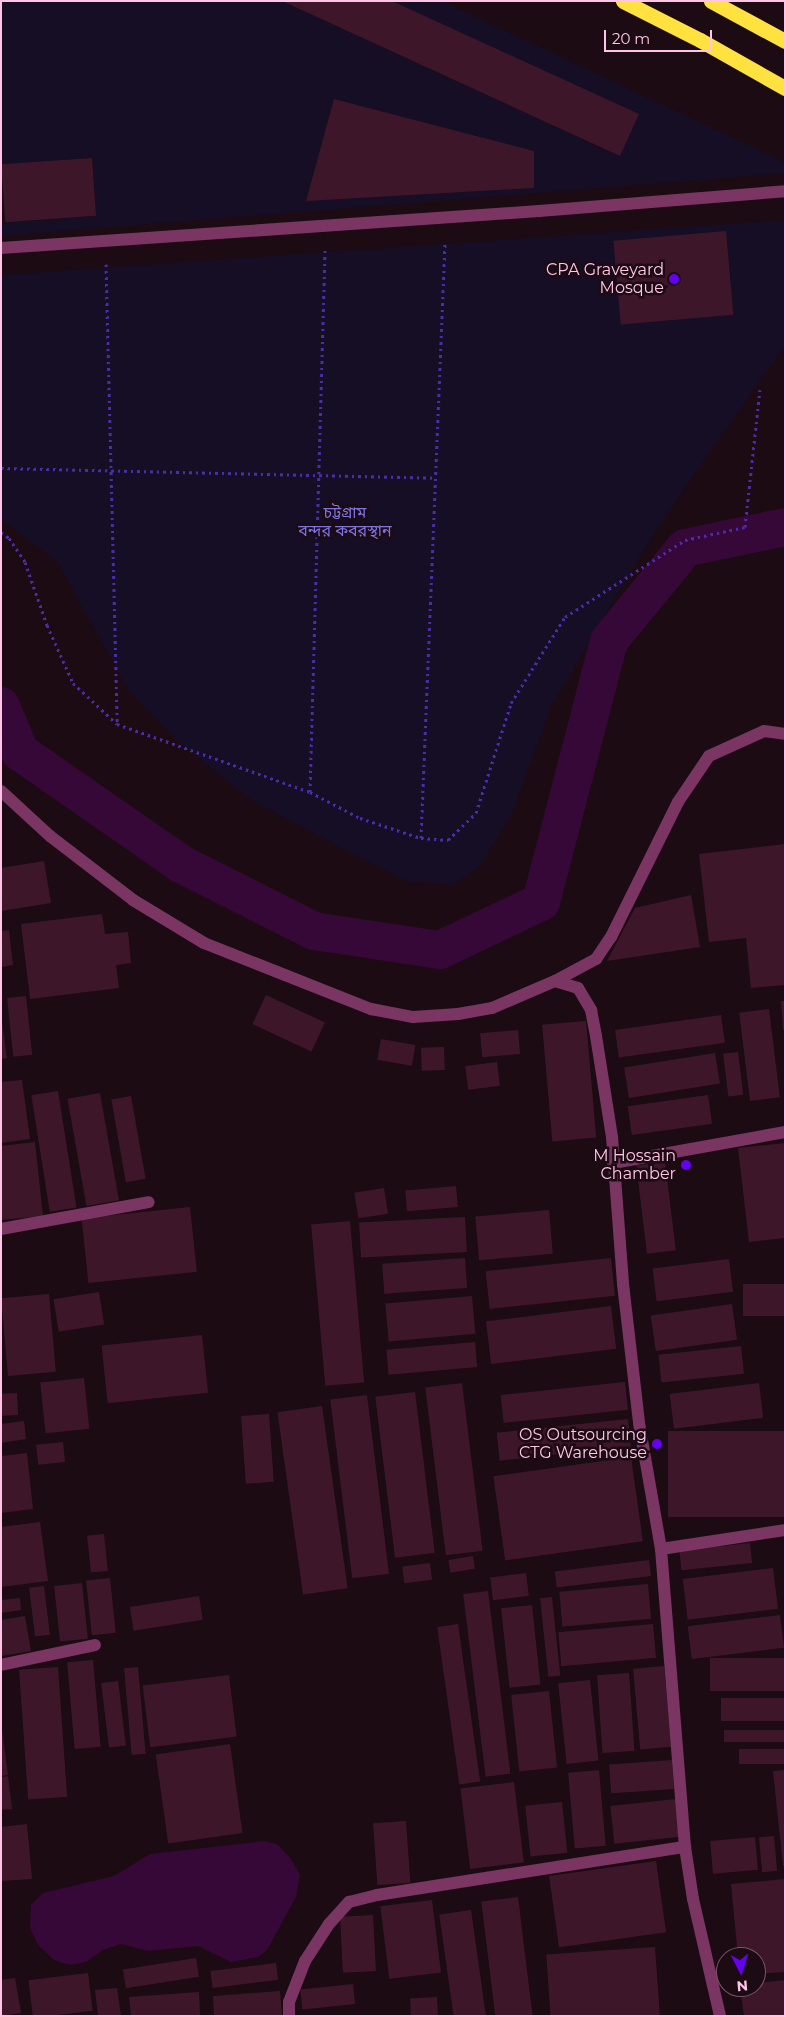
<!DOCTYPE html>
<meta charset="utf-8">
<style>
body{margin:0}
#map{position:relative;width:786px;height:2017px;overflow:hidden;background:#1c0b13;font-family:Montserrat,"Noto Sans Bengali",sans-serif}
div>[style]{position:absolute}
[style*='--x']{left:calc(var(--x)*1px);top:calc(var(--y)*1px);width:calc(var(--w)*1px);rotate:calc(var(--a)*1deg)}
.green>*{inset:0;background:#150e25}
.water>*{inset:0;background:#360838}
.canal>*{height:38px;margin:-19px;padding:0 19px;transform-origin:19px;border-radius:19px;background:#360838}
.building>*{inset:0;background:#3d1729;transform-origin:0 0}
.path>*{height:3px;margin-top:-1.5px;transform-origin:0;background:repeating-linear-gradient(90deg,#4d2bad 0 2.5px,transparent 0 6.5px)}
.minor>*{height:12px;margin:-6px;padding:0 6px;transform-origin:6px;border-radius:6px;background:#7b3562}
.highway>*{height:15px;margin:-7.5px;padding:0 7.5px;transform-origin:7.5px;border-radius:7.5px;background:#ffe140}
.dots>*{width:14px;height:14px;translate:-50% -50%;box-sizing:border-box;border:2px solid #1c0b13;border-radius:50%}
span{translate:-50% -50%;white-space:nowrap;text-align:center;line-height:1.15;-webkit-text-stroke:5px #1c0b13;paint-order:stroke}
.poi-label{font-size:16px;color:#ffc5e6}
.right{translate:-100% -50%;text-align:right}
.park-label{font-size:16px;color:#7c74e5}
.frame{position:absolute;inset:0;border:2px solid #ffc5e6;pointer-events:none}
.north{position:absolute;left:716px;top:1947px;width:50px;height:50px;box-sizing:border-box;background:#1c0b13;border:1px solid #775567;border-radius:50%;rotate:175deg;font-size:14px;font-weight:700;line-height:20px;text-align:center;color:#ffc5e6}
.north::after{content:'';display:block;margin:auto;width:18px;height:22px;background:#6500f0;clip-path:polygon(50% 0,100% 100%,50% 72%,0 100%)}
.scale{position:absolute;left:604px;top:30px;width:108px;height:22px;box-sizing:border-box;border:2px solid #ffc5e6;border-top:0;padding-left:6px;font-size:15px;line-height:18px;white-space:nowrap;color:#ffc5e6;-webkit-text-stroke:4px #1c0b13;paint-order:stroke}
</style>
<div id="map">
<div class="green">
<i style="clip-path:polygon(evenodd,1px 1px,282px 1px,619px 156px,639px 114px,392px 1px,442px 1px,776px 158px,785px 164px,785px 173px,1px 236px,1px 223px,96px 216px,92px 158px,1px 165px,1px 1px,334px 99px,534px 151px,534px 187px,306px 200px,334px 99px)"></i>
<i style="clip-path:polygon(785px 220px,785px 345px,660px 523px,552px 704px,513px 811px,480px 866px,454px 884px,407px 881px,338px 846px,250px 799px,182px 745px,129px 691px,57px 561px,1px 520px,1px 275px)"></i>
</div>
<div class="water">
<i style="clip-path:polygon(265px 1841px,278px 1845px,291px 1859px,300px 1875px,296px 1897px,267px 1950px,258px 1957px,231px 1962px,198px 1946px,148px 1951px,121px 1944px,103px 1950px,86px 1962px,70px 1965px,54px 1960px,38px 1945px,30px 1928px,31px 1905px,43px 1893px,114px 1876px,150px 1854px)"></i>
</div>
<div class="canal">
<i style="--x:1;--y:706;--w:50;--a:67.6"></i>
<i style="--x:20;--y:752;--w:196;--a:34.8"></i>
<i style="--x:181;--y:864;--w:149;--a:26.7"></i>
<i style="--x:314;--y:931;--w:127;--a:8.6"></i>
<i style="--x:440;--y:950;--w:112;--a:-25.4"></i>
<i style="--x:541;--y:902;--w:270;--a:-75.4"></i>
<i style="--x:609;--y:641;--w:120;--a:-50.7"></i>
<i style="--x:685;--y:548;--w:102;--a:-11.9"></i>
</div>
<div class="building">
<i style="clip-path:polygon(282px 1px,392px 1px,639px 114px,620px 156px)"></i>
<i style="clip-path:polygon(334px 99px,534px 151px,534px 188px,306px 201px)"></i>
<i style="left:92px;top:158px;width:58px;height:91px;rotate:86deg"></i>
<i style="left:726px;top:231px;width:84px;height:113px;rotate:85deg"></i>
<i style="clip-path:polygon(785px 844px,785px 985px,751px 988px,746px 938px,709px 942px,699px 854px)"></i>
<i style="clip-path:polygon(44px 861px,51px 903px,1px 911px,1px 868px)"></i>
<i style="clip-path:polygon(691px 895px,700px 947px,607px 961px,635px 908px)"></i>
<i style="clip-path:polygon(102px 914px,105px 934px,128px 932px,131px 963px,116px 965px,119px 988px,30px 999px,21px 924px)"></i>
<i style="clip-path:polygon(9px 930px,13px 965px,1px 967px,1px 931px)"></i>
<i style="left:266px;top:995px;width:65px;height:32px;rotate:25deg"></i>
<i style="left:26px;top:996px;width:59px;height:19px;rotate:84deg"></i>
<i style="clip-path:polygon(781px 1001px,785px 1001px,785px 1030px,783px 1030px)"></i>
<i style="left:769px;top:1009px;width:89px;height:30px;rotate:83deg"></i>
<i style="clip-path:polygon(1px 1015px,7px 1058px,1px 1059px)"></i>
<i style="left:721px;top:1015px;width:28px;height:107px;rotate:82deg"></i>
<i style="left:586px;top:1021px;width:117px;height:44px;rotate:85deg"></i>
<i style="left:518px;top:1030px;width:24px;height:38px;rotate:85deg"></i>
<i style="left:381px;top:1039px;width:35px;height:21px;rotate:10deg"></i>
<i style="left:444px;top:1047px;width:23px;height:23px;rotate:88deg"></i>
<i style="left:738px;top:1052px;width:43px;height:15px;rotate:83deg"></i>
<i style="left:715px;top:1053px;width:31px;height:92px;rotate:81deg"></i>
<i style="left:497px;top:1062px;width:24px;height:32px;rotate:83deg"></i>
<i style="clip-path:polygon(22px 1080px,30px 1139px,1px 1143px,1px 1082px)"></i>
<i style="left:58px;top:1091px;width:118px;height:27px;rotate:81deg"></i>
<i style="left:100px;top:1093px;width:109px;height:33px;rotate:80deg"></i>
<i style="left:708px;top:1095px;width:29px;height:81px;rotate:82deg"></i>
<i style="left:131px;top:1096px;width:84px;height:20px;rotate:80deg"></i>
<i style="clip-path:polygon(35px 1142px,43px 1216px,1px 1220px,1px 1146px)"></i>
<i style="clip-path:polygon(785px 1143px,785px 1238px,749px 1242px,738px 1148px)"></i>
<i style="left:665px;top:1162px;width:89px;height:29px;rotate:83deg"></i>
<i style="left:456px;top:1186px;width:21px;height:51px;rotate:85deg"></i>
<i style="left:384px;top:1188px;width:26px;height:30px;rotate:81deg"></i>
<i style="left:190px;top:1207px;width:65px;height:109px;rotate:84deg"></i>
<i style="left:549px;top:1210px;width:44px;height:74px;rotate:85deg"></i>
<i style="left:465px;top:1217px;width:35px;height:106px;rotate:87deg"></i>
<i style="left:350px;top:1221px;width:162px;height:39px;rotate:85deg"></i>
<i style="left:465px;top:1258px;width:30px;height:83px;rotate:86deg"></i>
<i style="left:611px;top:1258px;width:38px;height:126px;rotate:84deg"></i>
<i style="left:729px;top:1259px;width:33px;height:77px;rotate:83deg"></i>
<i style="left:785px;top:1284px;width:32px;height:42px;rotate:90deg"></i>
<i style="left:99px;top:1292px;width:33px;height:46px;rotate:81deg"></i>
<i style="left:49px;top:1294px;width:78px;height:48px;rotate:85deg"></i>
<i style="left:472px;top:1296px;width:38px;height:87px;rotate:85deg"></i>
<i style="left:732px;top:1304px;width:36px;height:82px;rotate:82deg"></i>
<i style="left:611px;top:1306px;width:43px;height:126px;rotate:83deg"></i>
<i style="left:202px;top:1335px;width:58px;height:101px;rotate:84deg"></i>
<i style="left:475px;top:1342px;width:25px;height:89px;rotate:85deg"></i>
<i style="left:741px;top:1346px;width:28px;height:83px;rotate:84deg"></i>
<i style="left:84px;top:1378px;width:51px;height:44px;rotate:84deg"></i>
<i style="left:625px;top:1382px;width:28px;height:125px;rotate:84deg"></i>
<i style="left:462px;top:1383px;width:169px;height:37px;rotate:83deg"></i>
<i style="left:759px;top:1383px;width:35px;height:90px;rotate:83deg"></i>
<i style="left:415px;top:1392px;width:162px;height:40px;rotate:83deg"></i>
<i style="left:17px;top:1393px;width:22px;height:16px;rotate:87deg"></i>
<i style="left:367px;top:1395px;width:180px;height:37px;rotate:83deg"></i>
<i style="left:322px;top:1406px;width:184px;height:45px;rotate:82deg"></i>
<i style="left:269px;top:1414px;width:68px;height:28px;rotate:86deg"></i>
<i style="left:628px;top:1419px;width:28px;height:132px;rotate:84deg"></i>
<i style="clip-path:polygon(24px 1421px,26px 1439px,1px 1443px,1px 1424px)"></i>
<i style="left:785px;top:1431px;width:86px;height:117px;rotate:90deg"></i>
<i style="left:63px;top:1442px;width:20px;height:27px;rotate:84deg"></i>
<i style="clip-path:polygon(27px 1453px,33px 1509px,1px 1513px,1px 1456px)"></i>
<i style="left:631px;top:1457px;width:85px;height:139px;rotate:82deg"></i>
<i style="clip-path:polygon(40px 1522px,48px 1581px,1px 1587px,1px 1527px)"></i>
<i style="left:104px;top:1534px;width:37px;height:17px;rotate:84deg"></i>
<i style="left:750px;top:1543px;width:20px;height:71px;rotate:84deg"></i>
<i style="left:473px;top:1556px;width:13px;height:25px;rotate:81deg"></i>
<i style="left:649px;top:1560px;width:16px;height:95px;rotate:83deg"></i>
<i style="left:430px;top:1563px;width:17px;height:28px;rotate:83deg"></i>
<i style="left:773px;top:1568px;width:41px;height:91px;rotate:83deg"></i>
<i style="left:526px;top:1573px;width:23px;height:36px;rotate:83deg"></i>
<i style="left:110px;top:1578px;width:55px;height:24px;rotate:84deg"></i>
<i style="left:82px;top:1583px;width:56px;height:28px;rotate:84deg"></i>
<i style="left:648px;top:1584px;width:35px;height:89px;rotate:85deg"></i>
<i style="left:44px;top:1586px;width:49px;height:15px;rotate:83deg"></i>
<i style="left:488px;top:1591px;width:184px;height:25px;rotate:83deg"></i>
<i style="left:199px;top:1596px;width:24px;height:70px;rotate:81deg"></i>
<i style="left:552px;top:1597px;width:79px;height:12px;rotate:84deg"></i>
<i style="clip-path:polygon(20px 1598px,21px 1610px,1px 1613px,1px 1600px)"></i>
<i style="left:532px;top:1605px;width:80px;height:31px;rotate:84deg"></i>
<i style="left:780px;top:1615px;width:33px;height:93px;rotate:83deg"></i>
<i style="clip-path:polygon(25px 1616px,31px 1651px,1px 1656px,1px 1620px)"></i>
<i style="left:458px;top:1624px;width:159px;height:21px;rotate:82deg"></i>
<i style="left:653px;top:1624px;width:34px;height:95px;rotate:85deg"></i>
<i style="left:785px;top:1658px;width:33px;height:75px;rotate:90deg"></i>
<i style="left:93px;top:1660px;width:87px;height:26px;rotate:85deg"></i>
<i style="left:664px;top:1666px;width:81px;height:31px;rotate:85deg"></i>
<i style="left:58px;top:1667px;width:130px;height:39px;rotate:86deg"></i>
<i style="left:138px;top:1667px;width:87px;height:14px;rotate:85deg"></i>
<i style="left:629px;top:1673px;width:78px;height:32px;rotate:86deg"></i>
<i style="left:229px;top:1675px;width:62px;height:87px;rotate:83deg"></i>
<i style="left:590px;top:1680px;width:81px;height:32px;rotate:84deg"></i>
<i style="left:118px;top:1681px;width:65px;height:17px;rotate:83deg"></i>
<i style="left:549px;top:1691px;width:77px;height:38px;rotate:84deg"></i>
<i style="left:785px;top:1698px;width:23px;height:64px;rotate:90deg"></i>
<i style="clip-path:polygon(1px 1723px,8px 1775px,1px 1776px)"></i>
<i style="left:785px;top:1730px;width:12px;height:61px;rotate:90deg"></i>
<i style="left:230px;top:1744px;width:90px;height:75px;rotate:82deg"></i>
<i style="left:785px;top:1749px;width:15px;height:46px;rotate:90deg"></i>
<i style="left:672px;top:1760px;width:29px;height:63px;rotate:86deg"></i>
<i style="left:599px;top:1770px;width:76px;height:31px;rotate:85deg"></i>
<i style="clip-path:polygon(785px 1770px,785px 1866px,783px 1866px,773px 1771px)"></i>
<i style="clip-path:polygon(8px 1776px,12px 1809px,1px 1810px,1px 1777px)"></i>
<i style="left:514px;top:1782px;width:81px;height:54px;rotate:83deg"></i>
<i style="left:676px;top:1799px;width:38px;height:66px;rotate:84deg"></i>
<i style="left:562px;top:1802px;width:51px;height:37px;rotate:84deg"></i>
<i style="left:406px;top:1821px;width:62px;height:33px;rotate:86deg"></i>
<i style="clip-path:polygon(27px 1824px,32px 1879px,1px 1881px,1px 1827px)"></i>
<i style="left:774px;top:1836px;width:35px;height:15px;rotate:85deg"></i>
<i style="left:755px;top:1837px;width:33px;height:45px;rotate:85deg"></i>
<i style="left:656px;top:1861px;width:72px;height:108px;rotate:82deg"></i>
<i style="clip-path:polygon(785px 1879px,785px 1972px,756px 1974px,756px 1957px,738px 1957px,731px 1884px)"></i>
<i style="left:518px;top:1897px;width:120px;height:37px;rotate:83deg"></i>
<i style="left:432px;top:1900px;width:73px;height:52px;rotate:83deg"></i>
<i style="left:471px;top:1910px;width:107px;height:32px;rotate:82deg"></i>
<i style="left:373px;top:1915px;width:56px;height:33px;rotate:87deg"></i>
<i style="left:655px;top:1947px;width:69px;height:109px;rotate:86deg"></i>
<i style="left:196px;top:1958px;width:19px;height:74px;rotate:81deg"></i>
<i style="left:276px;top:1963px;width:17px;height:66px;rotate:83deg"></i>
<i style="left:88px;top:1973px;width:38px;height:60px;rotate:83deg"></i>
<i style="clip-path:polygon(15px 1978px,21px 2013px,1px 2016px,1px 1980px)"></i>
<i style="clip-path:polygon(785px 1980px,785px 2016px,744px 2016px,740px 1987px,756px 1987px,756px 1983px)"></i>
<i style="left:353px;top:1984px;width:20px;height:53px;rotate:84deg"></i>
<i style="clip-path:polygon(117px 1988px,121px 2016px,98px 2016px,95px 1990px)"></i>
<i style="clip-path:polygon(280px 1991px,282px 2016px,214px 2016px,213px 1996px)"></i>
<i style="clip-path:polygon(199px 1992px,200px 2016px,131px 2016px,129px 1997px)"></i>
<i style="left:437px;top:1997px;width:19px;height:27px;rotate:87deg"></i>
</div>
<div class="path">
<i style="--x:106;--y:264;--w:459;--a:88.6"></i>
<i style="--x:1;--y:468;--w:434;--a:1.3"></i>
<i style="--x:1;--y:532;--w:10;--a:37"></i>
<i style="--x:9;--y:538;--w:29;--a:56"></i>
<i style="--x:25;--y:562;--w:67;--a:70.8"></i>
<i style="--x:47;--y:625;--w:64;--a:65.9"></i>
<i style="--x:73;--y:683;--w:60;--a:43"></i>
<i style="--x:117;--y:724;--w:205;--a:19.4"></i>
<i style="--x:310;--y:792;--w:56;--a:27.5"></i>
<i style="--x:360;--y:818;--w:64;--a:18.2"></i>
<i style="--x:421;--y:838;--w:27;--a:4"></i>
<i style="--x:448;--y:840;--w:39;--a:-44"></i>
<i style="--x:476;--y:813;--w:115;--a:-72.3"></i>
<i style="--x:511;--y:703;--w:102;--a:-57.9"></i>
<i style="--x:565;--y:617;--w:143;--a:-32.7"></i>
<i style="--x:685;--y:540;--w:61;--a:-12.2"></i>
<i style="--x:745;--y:527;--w:138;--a:-83.8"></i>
<i style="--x:310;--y:792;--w:542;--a:-88.41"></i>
<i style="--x:421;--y:838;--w:596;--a:-87.69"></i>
</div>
<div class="minor">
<i style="--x:1;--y:248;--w:539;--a:-3.93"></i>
<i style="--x:539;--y:211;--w:247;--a:-4.6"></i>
<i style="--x:1;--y:791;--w:67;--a:42.6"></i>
<i style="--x:50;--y:836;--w:105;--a:37.6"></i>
<i style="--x:133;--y:900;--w:83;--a:31.2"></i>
<i style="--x:204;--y:943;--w:180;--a:21.6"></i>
<i style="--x:371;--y:1009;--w:43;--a:10.8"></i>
<i style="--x:413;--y:1017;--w:45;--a:-3.8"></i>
<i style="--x:458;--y:1014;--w:35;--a:-10"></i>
<i style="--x:492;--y:1008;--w:69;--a:-23.2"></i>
<i style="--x:555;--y:981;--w:47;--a:-28.2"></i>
<i style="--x:596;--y:959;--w:27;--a:-56"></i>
<i style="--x:611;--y:937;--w:151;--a:-63.6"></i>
<i style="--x:678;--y:802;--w:55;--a:-56"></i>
<i style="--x:709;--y:756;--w:60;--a:-24.4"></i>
<i style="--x:764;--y:731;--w:21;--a:8"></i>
<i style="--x:555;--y:981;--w:24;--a:17"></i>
<i style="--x:578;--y:988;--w:26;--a:59"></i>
<i style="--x:591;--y:1010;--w:26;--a:79"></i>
<i style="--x:596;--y:1036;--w:102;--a:81"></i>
<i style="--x:612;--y:1137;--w:147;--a:85.7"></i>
<i style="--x:623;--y:1284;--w:140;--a:83.4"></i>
<i style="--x:639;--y:1423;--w:128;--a:80.1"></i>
<i style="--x:661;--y:1549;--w:299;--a:85.4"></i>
<i style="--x:685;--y:1847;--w:53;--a:81.3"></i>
<i style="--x:693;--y:1899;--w:120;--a:77"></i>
<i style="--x:613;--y:1163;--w:175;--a:-10.2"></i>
<i style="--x:1;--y:1229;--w:150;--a:-10.3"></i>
<i style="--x:661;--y:1549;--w:125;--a:-8.7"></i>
<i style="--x:1;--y:1665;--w:96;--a:-12"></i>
<i style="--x:289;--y:2016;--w:14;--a:-90"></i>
<i style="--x:289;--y:2002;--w:44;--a:-68.7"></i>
<i style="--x:305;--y:1961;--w:44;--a:-57"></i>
<i style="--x:329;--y:1924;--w:30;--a:-48"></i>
<i style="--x:349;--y:1902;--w:29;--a:-14"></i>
<i style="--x:377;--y:1895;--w:312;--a:-8.9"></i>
</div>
<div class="highway">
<i style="--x:623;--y:1;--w:86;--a:26.9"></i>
<i style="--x:700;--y:40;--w:98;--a:29.5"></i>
<i style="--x:711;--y:1;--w:84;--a:28.4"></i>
</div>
<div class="dots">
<i style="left:674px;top:279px;background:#6500f0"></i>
<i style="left:686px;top:1165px;background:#6500f0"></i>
<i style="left:657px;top:1444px;background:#6500f0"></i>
</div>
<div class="poi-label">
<span class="right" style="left:664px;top:279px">CPA Graveyard<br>Mosque</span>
<span class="right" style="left:676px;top:1165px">M Hossain<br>Chamber</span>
<span class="right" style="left:647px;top:1444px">OS Outsourcing<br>CTG Warehouse</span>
</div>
<div class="park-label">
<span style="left:345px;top:522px">চট্টগ্রাম<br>বন্দর কবরস্থান</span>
</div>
<div class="frame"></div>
<div class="north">N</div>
<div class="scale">20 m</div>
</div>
